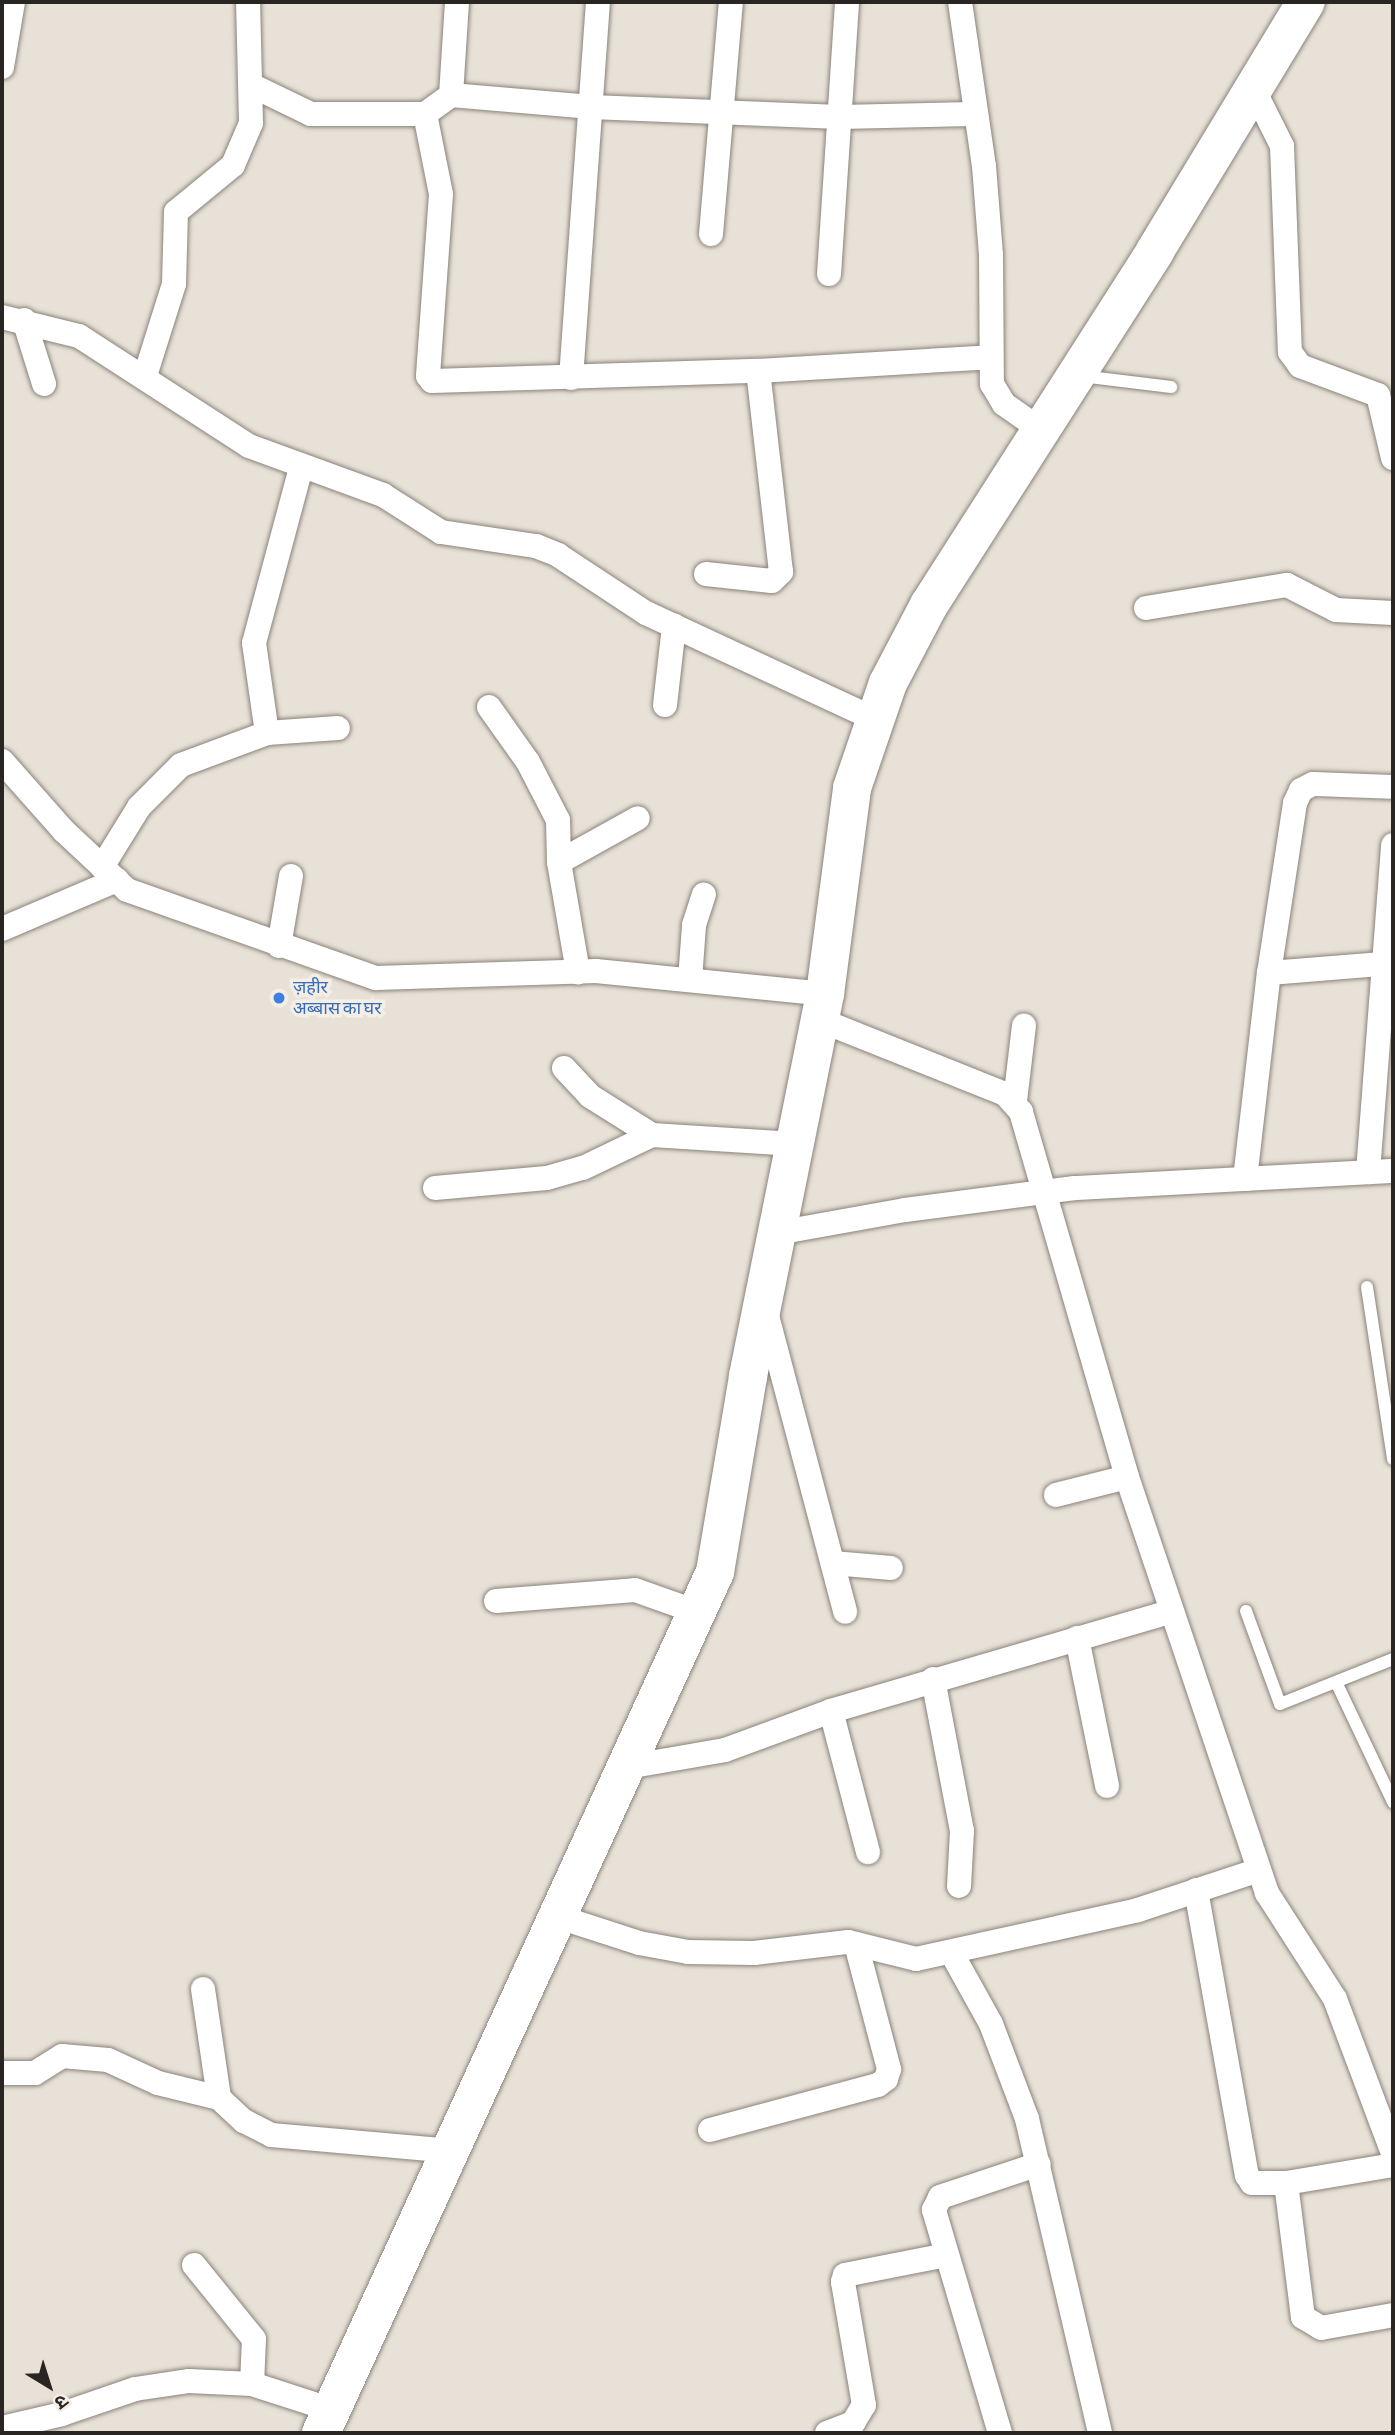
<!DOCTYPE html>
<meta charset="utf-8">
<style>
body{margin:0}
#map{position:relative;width:1395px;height:2435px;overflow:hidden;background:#e8e1d7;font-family:"Asap Condensed","Noto Sans Devanagari",sans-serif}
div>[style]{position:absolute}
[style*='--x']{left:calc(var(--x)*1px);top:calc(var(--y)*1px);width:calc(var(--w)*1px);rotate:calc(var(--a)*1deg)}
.roads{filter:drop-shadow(0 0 2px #8a837b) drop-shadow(0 0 2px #8a837b)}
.lane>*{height:12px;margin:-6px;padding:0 6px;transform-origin:6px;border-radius:6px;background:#fff}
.street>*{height:24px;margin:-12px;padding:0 12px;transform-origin:12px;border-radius:12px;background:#fff}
.primary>*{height:38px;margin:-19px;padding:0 19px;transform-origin:19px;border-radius:19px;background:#fff}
.dots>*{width:19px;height:19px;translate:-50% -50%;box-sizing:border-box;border:4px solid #f5eee4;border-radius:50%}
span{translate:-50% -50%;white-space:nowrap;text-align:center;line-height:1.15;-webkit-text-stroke:7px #f5eee4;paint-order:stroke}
.shop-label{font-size:18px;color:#366cbe}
.left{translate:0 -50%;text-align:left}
.frame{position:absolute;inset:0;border:4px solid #282522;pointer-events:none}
.north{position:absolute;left:14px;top:2351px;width:70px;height:70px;-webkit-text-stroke:5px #f5eee4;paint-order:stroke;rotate:142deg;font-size:19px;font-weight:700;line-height:28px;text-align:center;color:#282522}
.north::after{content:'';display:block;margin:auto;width:24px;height:32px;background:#282522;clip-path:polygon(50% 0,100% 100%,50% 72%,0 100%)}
</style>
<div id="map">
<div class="roads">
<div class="lane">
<i style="--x:1081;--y:376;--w:91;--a:7"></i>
<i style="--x:1367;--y:1287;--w:174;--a:81.4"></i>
<i style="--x:1246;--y:1611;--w:99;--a:69.9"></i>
<i style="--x:1280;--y:1704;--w:122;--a:-21.7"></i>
<i style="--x:1337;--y:1684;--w:131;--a:64.6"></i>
</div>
<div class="street">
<i style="--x:960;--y:2;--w:166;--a:81.7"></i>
<i style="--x:984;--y:166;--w:89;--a:85.5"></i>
<i style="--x:991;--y:255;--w:129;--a:89.6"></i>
<i style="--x:992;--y:384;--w:23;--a:59"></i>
<i style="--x:1004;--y:404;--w:45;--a:35.1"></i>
<i style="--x:2;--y:67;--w:66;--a:-80.4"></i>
<i style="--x:253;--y:86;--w:64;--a:25.8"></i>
<i style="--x:311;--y:114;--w:114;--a:0"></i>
<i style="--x:425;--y:114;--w:32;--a:-36"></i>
<i style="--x:451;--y:95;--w:93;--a:-86.3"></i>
<i style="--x:1253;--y:88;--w:65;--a:63.4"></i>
<i style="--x:1282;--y:146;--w:206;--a:87.8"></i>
<i style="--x:1290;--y:352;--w:17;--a:54"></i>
<i style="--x:1300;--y:366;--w:83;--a:20.4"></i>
<i style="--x:1378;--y:395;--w:65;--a:76.6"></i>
<i style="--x:451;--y:95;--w:141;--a:4.9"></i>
<i style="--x:591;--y:107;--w:249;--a:2.3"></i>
<i style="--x:840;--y:117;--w:136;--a:-1.3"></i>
<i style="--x:425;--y:114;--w:82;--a:78.7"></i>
<i style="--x:441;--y:194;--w:182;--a:94.1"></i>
<i style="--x:428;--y:376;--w:6;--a:51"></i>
<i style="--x:432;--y:381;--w:326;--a:-1.8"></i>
<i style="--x:758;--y:371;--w:233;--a:-3.4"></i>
<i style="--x:711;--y:234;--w:233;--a:-85.1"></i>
<i style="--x:829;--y:274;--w:273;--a:-86.2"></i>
<i style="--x:2;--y:317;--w:79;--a:13.9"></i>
<i style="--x:79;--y:336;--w:202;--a:32.9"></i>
<i style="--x:249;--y:446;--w:143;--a:20.1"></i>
<i style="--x:383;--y:495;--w:69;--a:32.5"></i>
<i style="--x:441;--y:532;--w:96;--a:8.4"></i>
<i style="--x:536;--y:546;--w:24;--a:22"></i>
<i style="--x:558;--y:555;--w:105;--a:33.4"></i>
<i style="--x:646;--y:613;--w:254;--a:24.9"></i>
<i style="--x:24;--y:320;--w:67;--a:72.6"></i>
<i style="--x:145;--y:376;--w:96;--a:-72.5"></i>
<i style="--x:174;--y:284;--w:72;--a:-88.4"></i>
<i style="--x:176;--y:212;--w:74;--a:-39.5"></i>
<i style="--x:233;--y:165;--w:46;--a:-66.8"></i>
<i style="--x:251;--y:123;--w:121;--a:-91.4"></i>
<i style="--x:571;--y:378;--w:377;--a:-85.9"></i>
<i style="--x:706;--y:574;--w:66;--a:6.1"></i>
<i style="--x:772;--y:581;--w:13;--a:-45"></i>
<i style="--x:781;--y:572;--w:202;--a:-96.5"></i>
<i style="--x:1146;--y:608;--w:143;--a:-9.3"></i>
<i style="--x:1287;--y:585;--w:55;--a:27"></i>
<i style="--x:1336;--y:610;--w:57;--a:3"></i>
<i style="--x:665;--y:705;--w:80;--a:-83.5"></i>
<i style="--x:489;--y:707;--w:67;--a:54.7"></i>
<i style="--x:528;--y:762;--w:65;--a:62.7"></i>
<i style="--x:558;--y:820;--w:42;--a:88.6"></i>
<i style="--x:559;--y:862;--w:112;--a:80.2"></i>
<i style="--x:267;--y:733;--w:91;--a:-98.2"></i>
<i style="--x:254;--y:643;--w:181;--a:-75"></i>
<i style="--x:2;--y:761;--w:94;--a:48.5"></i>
<i style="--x:64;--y:831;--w:86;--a:43.1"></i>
<i style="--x:127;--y:890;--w:264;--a:19.5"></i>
<i style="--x:376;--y:978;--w:220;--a:-1.8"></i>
<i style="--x:596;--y:971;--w:230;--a:5.7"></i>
<i style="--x:559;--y:862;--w:90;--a:-29.1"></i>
<i style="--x:102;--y:867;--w:70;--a:-58.3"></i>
<i style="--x:139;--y:807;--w:59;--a:-45"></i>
<i style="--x:181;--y:765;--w:92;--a:-20.4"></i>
<i style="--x:267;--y:733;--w:71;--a:-4"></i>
<i style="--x:2;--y:929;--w:125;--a:-23.1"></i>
<i style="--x:279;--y:946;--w:71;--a:-80.3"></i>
<i style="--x:1269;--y:973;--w:124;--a:-4.6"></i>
<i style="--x:690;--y:980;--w:55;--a:-85.8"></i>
<i style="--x:694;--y:925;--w:32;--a:-72"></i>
<i style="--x:820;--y:1020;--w:199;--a:21.8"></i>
<i style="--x:1005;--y:1094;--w:24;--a:48"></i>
<i style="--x:1021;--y:1112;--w:380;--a:73.8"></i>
<i style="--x:1127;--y:1477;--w:439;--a:71.4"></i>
<i style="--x:1267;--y:1893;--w:126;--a:57.3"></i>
<i style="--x:1335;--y:1999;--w:165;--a:69.4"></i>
<i style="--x:564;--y:1068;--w:38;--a:47"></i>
<i style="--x:590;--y:1096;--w:73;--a:32.2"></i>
<i style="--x:1015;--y:1101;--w:76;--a:-83.2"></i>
<i style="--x:1368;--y:1172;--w:328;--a:-85.6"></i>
<i style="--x:1245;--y:1179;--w:207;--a:-83.4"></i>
<i style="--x:1269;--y:973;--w:172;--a:-81.3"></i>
<i style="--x:1295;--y:803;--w:14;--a:-65"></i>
<i style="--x:1301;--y:790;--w:13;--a:-27"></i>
<i style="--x:1313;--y:784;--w:80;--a:2.1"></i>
<i style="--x:435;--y:1188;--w:112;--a:-5.1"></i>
<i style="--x:547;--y:1178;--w:37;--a:-16"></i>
<i style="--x:583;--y:1168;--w:76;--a:-25.6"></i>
<i style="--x:652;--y:1135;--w:143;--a:3.6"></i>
<i style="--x:777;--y:1233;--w:130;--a:-10.2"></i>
<i style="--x:905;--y:1210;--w:171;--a:-7.4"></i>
<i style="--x:1075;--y:1188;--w:318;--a:-3.1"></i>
<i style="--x:766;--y:1312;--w:310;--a:75.2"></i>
<i style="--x:1056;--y:1495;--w:73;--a:-14.2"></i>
<i style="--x:833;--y:1563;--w:58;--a:4.9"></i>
<i style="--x:496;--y:1601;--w:139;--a:-4.5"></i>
<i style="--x:635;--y:1590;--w:66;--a:19.5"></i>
<i style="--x:1077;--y:1638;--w:151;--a:78.5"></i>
<i style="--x:933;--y:1679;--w:155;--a:79.2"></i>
<i style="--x:962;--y:1831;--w:55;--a:93.1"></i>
<i style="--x:831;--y:1711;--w:146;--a:75.3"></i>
<i style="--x:627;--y:1767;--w:99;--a:-9.8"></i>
<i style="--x:725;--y:1750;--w:113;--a:-20.2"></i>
<i style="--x:831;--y:1711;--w:353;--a:-16.3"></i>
<i style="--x:1196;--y:1890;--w:290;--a:79.9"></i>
<i style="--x:1247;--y:2175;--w:9;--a:58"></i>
<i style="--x:1252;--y:2183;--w:34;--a:0"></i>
<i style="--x:1286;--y:2183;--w:109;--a:-9.5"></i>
<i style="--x:559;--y:1917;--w:84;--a:18"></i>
<i style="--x:639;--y:1943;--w:50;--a:10.4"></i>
<i style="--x:688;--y:1952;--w:66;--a:0.9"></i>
<i style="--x:754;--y:1953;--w:95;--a:-6.7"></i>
<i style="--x:848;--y:1942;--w:70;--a:14"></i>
<i style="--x:916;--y:1959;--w:227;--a:-12.4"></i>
<i style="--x:1138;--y:1910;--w:127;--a:-18.3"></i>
<i style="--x:951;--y:1952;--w:82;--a:60.9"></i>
<i style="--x:991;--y:2024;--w:102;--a:69.2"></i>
<i style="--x:1027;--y:2119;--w:322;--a:76.9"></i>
<i style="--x:203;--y:1989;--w:110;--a:81.6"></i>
<i style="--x:2;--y:2073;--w:33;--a:0"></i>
<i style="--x:35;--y:2073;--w:32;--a:-32"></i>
<i style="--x:62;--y:2056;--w:46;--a:5"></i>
<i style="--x:108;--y:2060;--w:55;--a:24.7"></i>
<i style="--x:158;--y:2083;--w:63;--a:13.8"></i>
<i style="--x:219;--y:2098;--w:34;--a:43"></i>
<i style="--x:244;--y:2121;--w:31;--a:27"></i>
<i style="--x:272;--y:2135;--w:180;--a:5.1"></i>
<i style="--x:710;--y:2130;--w:174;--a:-15"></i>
<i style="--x:878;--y:2085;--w:10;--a:-37"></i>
<i style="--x:886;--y:2079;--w:10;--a:-73"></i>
<i style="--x:889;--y:2069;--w:129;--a:-104.8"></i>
<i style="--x:1286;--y:2183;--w:135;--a:82.8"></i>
<i style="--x:1303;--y:2317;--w:21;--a:31"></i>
<i style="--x:1321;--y:2328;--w:73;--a:-10.2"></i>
<i style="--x:194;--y:2265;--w:95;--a:51"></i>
<i style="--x:254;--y:2339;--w:45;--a:92.5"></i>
<i style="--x:2;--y:2428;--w:62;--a:-13.1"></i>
<i style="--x:62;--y:2414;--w:77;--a:-18.9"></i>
<i style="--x:135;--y:2389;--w:55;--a:-8.4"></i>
<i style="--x:189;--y:2381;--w:63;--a:2.7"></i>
<i style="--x:252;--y:2384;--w:84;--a:18"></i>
<i style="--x:827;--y:2433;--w:28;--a:-21"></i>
<i style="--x:853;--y:2423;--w:21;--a:-59"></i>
<i style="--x:864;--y:2405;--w:125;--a:-99.7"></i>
<i style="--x:843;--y:2282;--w:7;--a:-74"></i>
<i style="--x:845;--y:2275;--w:103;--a:-11.2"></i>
<i style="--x:1000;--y:2433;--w:233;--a:-106.5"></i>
<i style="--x:934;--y:2210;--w:14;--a:-65"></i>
<i style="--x:940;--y:2197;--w:104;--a:-18.4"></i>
</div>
<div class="primary">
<i style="--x:321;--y:2433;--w:947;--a:-65.41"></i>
<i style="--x:715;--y:1572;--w:199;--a:-80.4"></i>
<i style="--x:748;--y:1376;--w:390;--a:-78.6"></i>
<i style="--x:825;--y:994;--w:208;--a:-82.5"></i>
<i style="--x:852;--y:788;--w:111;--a:-71.1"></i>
<i style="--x:888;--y:683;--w:88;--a:-62.3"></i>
<i style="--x:929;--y:605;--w:420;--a:-57.4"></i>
<i style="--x:1155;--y:251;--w:291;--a:-58.8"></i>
</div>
</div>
<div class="dots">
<i style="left:279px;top:998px;background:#3f7fe0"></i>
</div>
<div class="shop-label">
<span class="left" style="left:293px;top:998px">ज़हीर<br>अब्बास का घर</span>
</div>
<div class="frame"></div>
<div class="north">उ</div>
</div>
